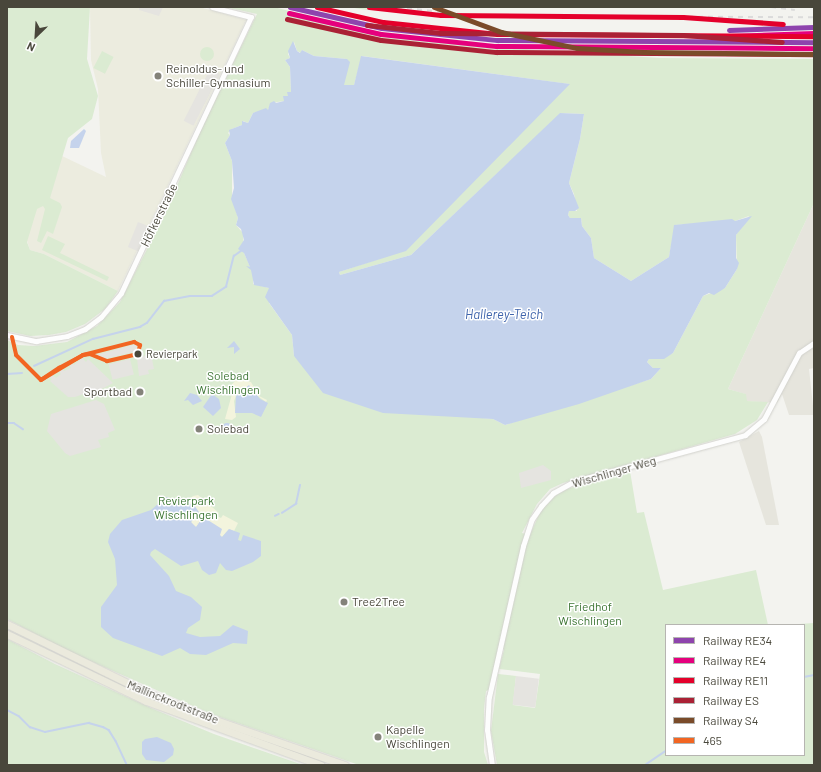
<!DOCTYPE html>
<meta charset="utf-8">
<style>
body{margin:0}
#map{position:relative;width:821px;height:772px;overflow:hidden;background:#f3f3ef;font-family:Barlow,sans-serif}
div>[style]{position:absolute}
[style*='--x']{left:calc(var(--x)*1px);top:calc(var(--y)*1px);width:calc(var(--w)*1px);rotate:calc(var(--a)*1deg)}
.residential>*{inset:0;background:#e6e5dd}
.education>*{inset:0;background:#ececdf}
.green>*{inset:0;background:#dbebd2;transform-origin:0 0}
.round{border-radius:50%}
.sand>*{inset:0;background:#f3f4dd}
.parking>*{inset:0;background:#e5e4e0;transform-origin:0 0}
.water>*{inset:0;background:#c5d3ec}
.stream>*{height:1.5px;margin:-0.75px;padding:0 0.75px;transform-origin:0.75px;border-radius:0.75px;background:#c5d3ec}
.roads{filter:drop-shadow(0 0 1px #d1d1cc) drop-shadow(0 0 1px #d1d1cc)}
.minor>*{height:5px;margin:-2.5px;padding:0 2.5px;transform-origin:2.5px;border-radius:2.5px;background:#fdfdfd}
.highway>*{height:7px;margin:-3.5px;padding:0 3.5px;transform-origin:3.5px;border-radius:3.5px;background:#ebeadd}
.rail>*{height:1.5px;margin-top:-0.75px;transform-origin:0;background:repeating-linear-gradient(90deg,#dbdbdb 0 5px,transparent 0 10px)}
.bus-1>*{height:4px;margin:-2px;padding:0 2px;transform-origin:2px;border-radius:2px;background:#f26522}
.rail-1>*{height:5px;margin:-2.5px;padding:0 2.5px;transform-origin:2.5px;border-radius:2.5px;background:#8e44ad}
.rail-2>*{height:5px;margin:-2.5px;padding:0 2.5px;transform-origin:2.5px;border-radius:2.5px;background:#e5007d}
.rail-3>*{height:5px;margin:-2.5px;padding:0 2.5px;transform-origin:2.5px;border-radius:2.5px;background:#e4002b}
.rail-4>*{height:5px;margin:-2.5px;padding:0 2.5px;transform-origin:2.5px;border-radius:2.5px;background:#aa2135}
.rail-5>*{height:5px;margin:-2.5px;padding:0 2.5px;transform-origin:2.5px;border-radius:2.5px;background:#7a4b2a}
.dots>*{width:11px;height:11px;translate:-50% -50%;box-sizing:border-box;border:2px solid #fff;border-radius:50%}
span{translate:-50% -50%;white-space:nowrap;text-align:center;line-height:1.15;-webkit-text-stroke:3px #fff;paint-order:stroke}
.bus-label{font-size:11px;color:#49473b}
.left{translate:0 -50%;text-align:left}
.poi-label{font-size:12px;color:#49473b}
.right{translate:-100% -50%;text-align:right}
.street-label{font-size:12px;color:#49473b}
.park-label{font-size:12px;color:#3c7533}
.water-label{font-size:13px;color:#3e63ab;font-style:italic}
.frame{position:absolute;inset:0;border:8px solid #49473b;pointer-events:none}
.legend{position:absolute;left:665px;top:624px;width:140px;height:132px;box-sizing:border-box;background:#fff;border:1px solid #b6b5b1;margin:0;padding:5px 7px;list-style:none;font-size:12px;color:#49473b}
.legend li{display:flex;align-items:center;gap:8px;height:20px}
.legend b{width:20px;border:1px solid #b6b5b1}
.north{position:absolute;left:16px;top:16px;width:40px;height:40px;-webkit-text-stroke:3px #fff;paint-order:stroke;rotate:205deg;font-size:11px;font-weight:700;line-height:16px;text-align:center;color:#49473b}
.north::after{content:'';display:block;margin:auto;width:14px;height:18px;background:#49473b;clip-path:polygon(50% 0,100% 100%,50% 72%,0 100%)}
</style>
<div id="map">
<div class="residential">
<i style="clip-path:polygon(814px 203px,814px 368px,809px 369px,814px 415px,789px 415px,782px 394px,777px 403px,746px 401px,745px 394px,728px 389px)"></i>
<i style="clip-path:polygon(759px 431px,762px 437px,779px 525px,766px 525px,739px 442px)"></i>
</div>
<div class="education">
<i style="clip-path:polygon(90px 7px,199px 7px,246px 20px,118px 291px,44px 254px,30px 250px,21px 222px,60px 155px,106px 177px,101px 153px,98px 89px,91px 60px)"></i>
</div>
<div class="green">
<i style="clip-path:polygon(7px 7px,90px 7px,87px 59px,98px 96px,92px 119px,68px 138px,50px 198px,60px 203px,62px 207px,53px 234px,47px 231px,41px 243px,37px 241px,45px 209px,43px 206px,37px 209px,27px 242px,30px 250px,44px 254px,118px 291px,105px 309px,85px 324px,66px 332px,49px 335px,30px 336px,7px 331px)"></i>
<i style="clip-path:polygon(evenodd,225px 7px,274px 7px,334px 23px,388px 34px,544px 51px,660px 58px,814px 59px,814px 203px,728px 389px,746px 394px,747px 401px,768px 402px,757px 420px,735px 434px,563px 483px,550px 489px,537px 504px,522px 533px,530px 535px,540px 512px,555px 496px,567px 489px,630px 471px,637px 513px,644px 512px,663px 590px,756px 570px,768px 625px,666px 625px,666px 755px,804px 755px,804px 625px,784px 625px,814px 623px,814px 765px,497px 765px,491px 731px,498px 674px,516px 676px,513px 705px,535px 708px,540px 674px,499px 669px,504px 650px,501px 644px,491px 689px,486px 691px,484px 708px,484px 752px,488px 765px,359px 765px,211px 714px,70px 652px,7px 619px,7px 340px,18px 345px,34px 346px,67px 342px,97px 326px,120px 302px,165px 214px,199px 134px,257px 14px,225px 7px,294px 42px,297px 51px,301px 53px,302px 50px,314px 56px,347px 59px,343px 85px,354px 85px,362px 56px,569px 84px,406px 250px,339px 272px,340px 275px,411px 255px,561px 113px,584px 114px,580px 139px,569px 183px,574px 194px,577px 211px,569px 211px,568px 215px,570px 218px,581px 218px,582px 226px,591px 238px,594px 258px,631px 281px,669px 257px,675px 225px,735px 221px,749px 216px,736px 235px,737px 269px,725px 288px,703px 296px,673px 353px,662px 358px,649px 359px,647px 362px,653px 368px,661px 368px,651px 379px,505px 425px,493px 419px,452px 415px,294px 356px,292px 335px,269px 303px,269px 288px,253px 284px,253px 273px,244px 253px,243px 233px,236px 225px,238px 218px,232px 197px,232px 161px,225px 143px,230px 135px,228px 133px,232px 129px,242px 125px,243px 121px,248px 123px,253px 113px,268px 110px,271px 103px,284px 101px,284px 96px,288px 96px,288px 92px,291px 92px,290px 67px,285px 60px,290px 58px,288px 54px,294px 42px)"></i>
<i style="clip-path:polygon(348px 7px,376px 7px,380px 10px,367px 10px)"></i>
<i class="round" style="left:200px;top:47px;width:14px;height:14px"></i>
<i style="left:102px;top:51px;width:13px;height:19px;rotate:27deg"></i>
<i style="clip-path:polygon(48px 236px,65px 244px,60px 253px,109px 277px,107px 281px,42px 250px)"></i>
<i style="clip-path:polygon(7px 639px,55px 664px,151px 708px,214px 734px,303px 765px,7px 765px)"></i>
</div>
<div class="sand">
<i style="clip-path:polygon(240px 375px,241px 380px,251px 382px,259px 396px,267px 400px,266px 402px,251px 391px,251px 388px,244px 387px,237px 394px,229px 388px)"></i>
<i style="clip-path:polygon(232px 394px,236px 396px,234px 401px,236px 417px,232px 420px,225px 419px)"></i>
<i style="clip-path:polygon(198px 495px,219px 513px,217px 516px,221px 518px,223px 515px,238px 523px,234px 531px,229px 529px,222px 537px,197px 523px,199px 525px,196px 527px,193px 525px,191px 522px,198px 513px,192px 504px,185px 503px,193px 496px)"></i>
</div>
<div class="parking">
<i style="clip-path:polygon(139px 7px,163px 7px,159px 16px,139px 10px)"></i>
<i style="left:210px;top:69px;width:11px;height:58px;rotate:27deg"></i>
<i style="left:138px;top:222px;width:11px;height:27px;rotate:22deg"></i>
<i style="clip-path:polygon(136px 344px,138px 351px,104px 359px,96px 355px)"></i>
<i style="clip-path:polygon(151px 354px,154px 369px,148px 370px,149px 374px,139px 376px,137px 358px)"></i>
<i style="clip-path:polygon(82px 358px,86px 362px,88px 359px,113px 383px,94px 393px,92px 391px,75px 397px,68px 397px,50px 381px,52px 379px,49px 376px,52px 375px,56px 378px,61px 374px,59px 371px,62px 369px,64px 371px,71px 368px,69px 365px,72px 363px,74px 365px)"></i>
<i style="left:130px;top:359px;width:16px;height:22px;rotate:76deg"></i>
<i style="clip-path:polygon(96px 400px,104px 404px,115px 430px,108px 433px,109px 437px,98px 440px,101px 447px,70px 456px,65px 453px,47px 431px,51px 414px)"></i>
<i style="clip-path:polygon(543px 465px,551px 471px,551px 480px,521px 488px,519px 473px)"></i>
<i style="left:516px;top:676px;width:23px;height:29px;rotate:7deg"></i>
</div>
<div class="water">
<i style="clip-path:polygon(293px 41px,297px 51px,300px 53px,302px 50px,314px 56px,347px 59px,350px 62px,344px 85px,354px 85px,361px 56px,570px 84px,406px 251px,339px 272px,340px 275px,411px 255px,560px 113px,584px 114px,580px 139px,569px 183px,579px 208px,575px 211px,569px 211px,568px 215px,570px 218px,581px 218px,582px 226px,591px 238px,594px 258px,631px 281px,669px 257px,674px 225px,732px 219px,735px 221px,752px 216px,736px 235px,736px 258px,739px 263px,737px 269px,725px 288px,714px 295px,709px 293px,703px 296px,673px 353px,664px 359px,649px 359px,647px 362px,653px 368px,661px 368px,651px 379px,579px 404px,505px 425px,493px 419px,383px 413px,323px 393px,294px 356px,292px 335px,265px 297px,269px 288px,254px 285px,251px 270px,246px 266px,250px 267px,244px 253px,238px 249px,244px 240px,241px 229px,236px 225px,238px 218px,231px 199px,234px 188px,232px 161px,225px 143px,230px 135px,229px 130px,242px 125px,242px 121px,248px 123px,253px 113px,266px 108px,268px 110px,270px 103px,274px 101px,276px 103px,284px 101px,283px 96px,288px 96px,287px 92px,291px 92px,290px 67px,285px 60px,290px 58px,288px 51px)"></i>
<i style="clip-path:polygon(84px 129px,86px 131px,79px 148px,70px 148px,71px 141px)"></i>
<i style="clip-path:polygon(234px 341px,240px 349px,234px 354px,234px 347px,227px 348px)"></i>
<i style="clip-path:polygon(249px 385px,260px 399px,268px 403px,261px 417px,252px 413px,235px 413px,236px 396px)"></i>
<i style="clip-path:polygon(190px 393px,197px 395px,202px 401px,193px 405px,188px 400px,184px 401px)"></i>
<i style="clip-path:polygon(212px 394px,219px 399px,221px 408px,213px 416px,203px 407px)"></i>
<i class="round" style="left:222px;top:423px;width:10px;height:10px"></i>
<i style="clip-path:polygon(166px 497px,194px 505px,199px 512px,191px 522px,196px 527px,203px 517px,222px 529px,220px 535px,222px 537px,229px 529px,240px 533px,238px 540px,241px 541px,243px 535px,261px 541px,261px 556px,253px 562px,232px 571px,226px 570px,220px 563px,216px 573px,209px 575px,202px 570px,198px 561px,181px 566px,155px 549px,151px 552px,150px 555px,169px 576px,176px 591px,191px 597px,202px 607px,200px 620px,188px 628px,186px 633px,200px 637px,220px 636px,233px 625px,248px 631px,247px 644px,233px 643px,206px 655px,190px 654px,180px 648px,162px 656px,113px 638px,101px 627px,101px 607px,117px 585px,115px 559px,108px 542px,110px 534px,122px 520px,151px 510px)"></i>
<i style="clip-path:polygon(157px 737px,171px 743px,174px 749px,173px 755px,164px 762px,146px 760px,142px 754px,142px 742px,145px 739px)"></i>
</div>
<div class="stream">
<i style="--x:34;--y:366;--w:65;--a:-24.6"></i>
<i style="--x:93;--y:339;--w:49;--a:-14.3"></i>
<i style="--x:140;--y:327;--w:8;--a:-30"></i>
<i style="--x:147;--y:323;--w:28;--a:-52"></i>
<i style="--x:164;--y:301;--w:26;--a:-11"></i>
<i style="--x:190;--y:296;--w:22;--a:0"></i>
<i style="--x:212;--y:296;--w:17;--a:-33"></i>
<i style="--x:226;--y:287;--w:32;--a:-76"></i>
<i style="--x:234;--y:256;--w:9;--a:-36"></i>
<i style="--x:7;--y:374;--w:15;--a:-4"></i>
<i style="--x:7;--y:423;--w:7;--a:0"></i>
<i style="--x:14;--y:423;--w:11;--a:34"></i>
<i style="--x:282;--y:513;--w:17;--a:-33"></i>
<i style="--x:296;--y:504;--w:19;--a:-78"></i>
<i style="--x:275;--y:516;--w:4;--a:-27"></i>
<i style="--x:804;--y:677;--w:10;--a:-11"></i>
<i style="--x:7;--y:710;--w:13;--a:27"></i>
<i style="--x:19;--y:716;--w:16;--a:45"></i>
<i style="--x:30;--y:727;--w:16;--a:18"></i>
<i style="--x:45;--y:732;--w:45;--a:-11.6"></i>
<i style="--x:89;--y:723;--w:15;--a:16"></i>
<i style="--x:103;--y:727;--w:7;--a:27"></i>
<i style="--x:109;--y:730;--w:13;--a:58"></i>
<i style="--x:116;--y:741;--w:26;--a:65"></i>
<i style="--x:645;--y:765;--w:25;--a:-34"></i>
</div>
<div class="roads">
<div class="minor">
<i style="--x:7;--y:335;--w:30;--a:12"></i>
<i style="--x:36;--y:341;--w:31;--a:-9"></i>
<i style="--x:67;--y:336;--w:19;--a:-21"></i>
<i style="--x:85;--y:329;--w:20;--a:-37"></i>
<i style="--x:101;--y:317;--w:31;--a:-50"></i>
<i style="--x:121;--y:293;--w:305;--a:-64.8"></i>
<i style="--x:251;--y:17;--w:40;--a:-165.6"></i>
<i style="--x:492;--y:765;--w:35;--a:-98"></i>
<i style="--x:487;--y:730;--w:33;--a:-87"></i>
<i style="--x:489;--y:697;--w:155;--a:-77.3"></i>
<i style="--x:523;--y:546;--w:28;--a:-72"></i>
<i style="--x:532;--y:519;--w:16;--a:-55"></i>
<i style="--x:541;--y:506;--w:18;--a:-47"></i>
<i style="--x:553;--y:493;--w:25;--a:-29"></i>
<i style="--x:575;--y:481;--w:176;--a:-15.1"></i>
<i style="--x:745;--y:435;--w:25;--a:-40"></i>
<i style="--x:764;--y:419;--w:75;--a:-62.1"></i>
<i style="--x:799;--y:353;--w:18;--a:-34"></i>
</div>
<div class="highway">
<i style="--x:7;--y:624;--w:159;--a:26.1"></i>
<i style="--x:150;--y:694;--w:65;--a:21.8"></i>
<i style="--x:210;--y:718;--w:143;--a:19.2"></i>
<i style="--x:7;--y:634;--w:154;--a:25.7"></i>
<i style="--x:146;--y:701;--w:186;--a:20.1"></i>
</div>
</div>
<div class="rail">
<i style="--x:397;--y:7;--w:81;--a:6.3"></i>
<i style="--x:478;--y:16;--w:336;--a:0.2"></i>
<i style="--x:771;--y:7;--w:24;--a:7"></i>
</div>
<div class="bus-1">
<i style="--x:12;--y:337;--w:18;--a:77"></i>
<i style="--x:16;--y:355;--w:35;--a:45"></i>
<i style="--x:134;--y:342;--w:7;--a:27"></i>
<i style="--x:140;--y:345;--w:9;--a:103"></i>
<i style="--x:138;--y:354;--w:32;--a:167"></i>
<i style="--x:107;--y:361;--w:18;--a:-158"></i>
<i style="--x:90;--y:354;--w:7;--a:172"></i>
<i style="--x:83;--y:355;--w:53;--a:-14.3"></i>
<i style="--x:83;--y:355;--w:49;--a:149.2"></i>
<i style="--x:41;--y:380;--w:22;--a:-34"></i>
<i style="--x:59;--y:368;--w:27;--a:-28"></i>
</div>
<div class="rail-1">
<i style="--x:290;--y:7;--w:94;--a:12.9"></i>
<i style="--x:382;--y:28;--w:116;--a:6"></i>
<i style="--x:497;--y:40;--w:317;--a:0.4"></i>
<i style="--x:729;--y:30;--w:85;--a:-2"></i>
</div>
<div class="rail-2">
<i style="--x:289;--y:13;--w:94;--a:12.9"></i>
<i style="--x:381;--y:34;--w:116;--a:6"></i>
<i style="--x:496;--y:46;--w:318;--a:0.4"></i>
<i style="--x:729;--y:36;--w:85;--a:-2"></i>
</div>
<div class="rail-3">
<i style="--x:317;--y:7;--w:68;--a:12.8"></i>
<i style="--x:383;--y:22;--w:115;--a:6"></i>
<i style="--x:497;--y:34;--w:317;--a:0.4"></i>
<i style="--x:369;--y:7;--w:72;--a:6.3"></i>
<i style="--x:441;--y:15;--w:242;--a:0.5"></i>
<i style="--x:683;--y:17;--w:100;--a:4"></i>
</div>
<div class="rail-4">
<i style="--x:287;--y:19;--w:96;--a:12.6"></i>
<i style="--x:381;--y:40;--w:116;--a:6"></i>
<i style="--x:496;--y:52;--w:318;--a:0.4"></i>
<i style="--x:367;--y:25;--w:74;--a:6.2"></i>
<i style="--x:441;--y:33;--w:242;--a:0.5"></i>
<i style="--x:683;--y:35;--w:99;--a:4"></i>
</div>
<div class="rail-5">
<i style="--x:434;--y:7;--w:72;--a:20.5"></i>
<i style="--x:501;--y:32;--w:78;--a:11.9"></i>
<i style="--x:577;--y:48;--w:67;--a:3.4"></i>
<i style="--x:644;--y:52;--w:170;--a:0.7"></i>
</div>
<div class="dots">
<i style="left:158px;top:76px;background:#84837a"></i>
<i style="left:138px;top:354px;background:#49473b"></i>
<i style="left:140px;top:392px;background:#84837a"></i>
<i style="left:199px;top:429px;background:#84837a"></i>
<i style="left:344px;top:602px;background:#84837a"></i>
<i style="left:378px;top:737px;background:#84837a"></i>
</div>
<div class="bus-label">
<span class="left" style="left:146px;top:354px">Revierpark</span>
</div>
<div class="poi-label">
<span class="left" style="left:166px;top:76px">Reinoldus- und<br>Schiller-Gymnasium</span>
<span class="right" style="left:132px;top:392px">Sportbad</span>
<span class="left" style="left:207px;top:429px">Solebad</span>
<span class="left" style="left:352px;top:602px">Tree2Tree</span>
<span class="left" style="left:386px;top:737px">Kapelle<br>Wischlingen</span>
</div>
<div class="street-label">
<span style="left:159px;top:215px;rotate:-64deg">Höfkerstraße</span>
<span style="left:614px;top:472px;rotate:-16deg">Wischlinger Weg</span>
<span style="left:173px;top:702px;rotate:22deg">Mallinckrodtstraße</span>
</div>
<div class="park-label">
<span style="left:228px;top:383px">Solebad<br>Wischlingen</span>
<span style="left:186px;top:508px">Revierpark<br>Wischlingen</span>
<span style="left:590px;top:614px">Friedhof<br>Wischlingen</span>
</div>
<div class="water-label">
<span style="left:504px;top:314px">Hallerey-Teich</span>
</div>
<div class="frame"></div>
<ul class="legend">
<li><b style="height:5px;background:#8e44ad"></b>Railway RE34</li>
<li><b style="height:5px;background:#e5007d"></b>Railway RE4</li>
<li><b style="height:5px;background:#e4002b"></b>Railway RE11</li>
<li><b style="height:5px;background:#aa2135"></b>Railway ES</li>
<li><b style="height:5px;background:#7a4b2a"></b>Railway S4</li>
<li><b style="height:5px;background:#f26522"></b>465</li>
</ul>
<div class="north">N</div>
</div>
